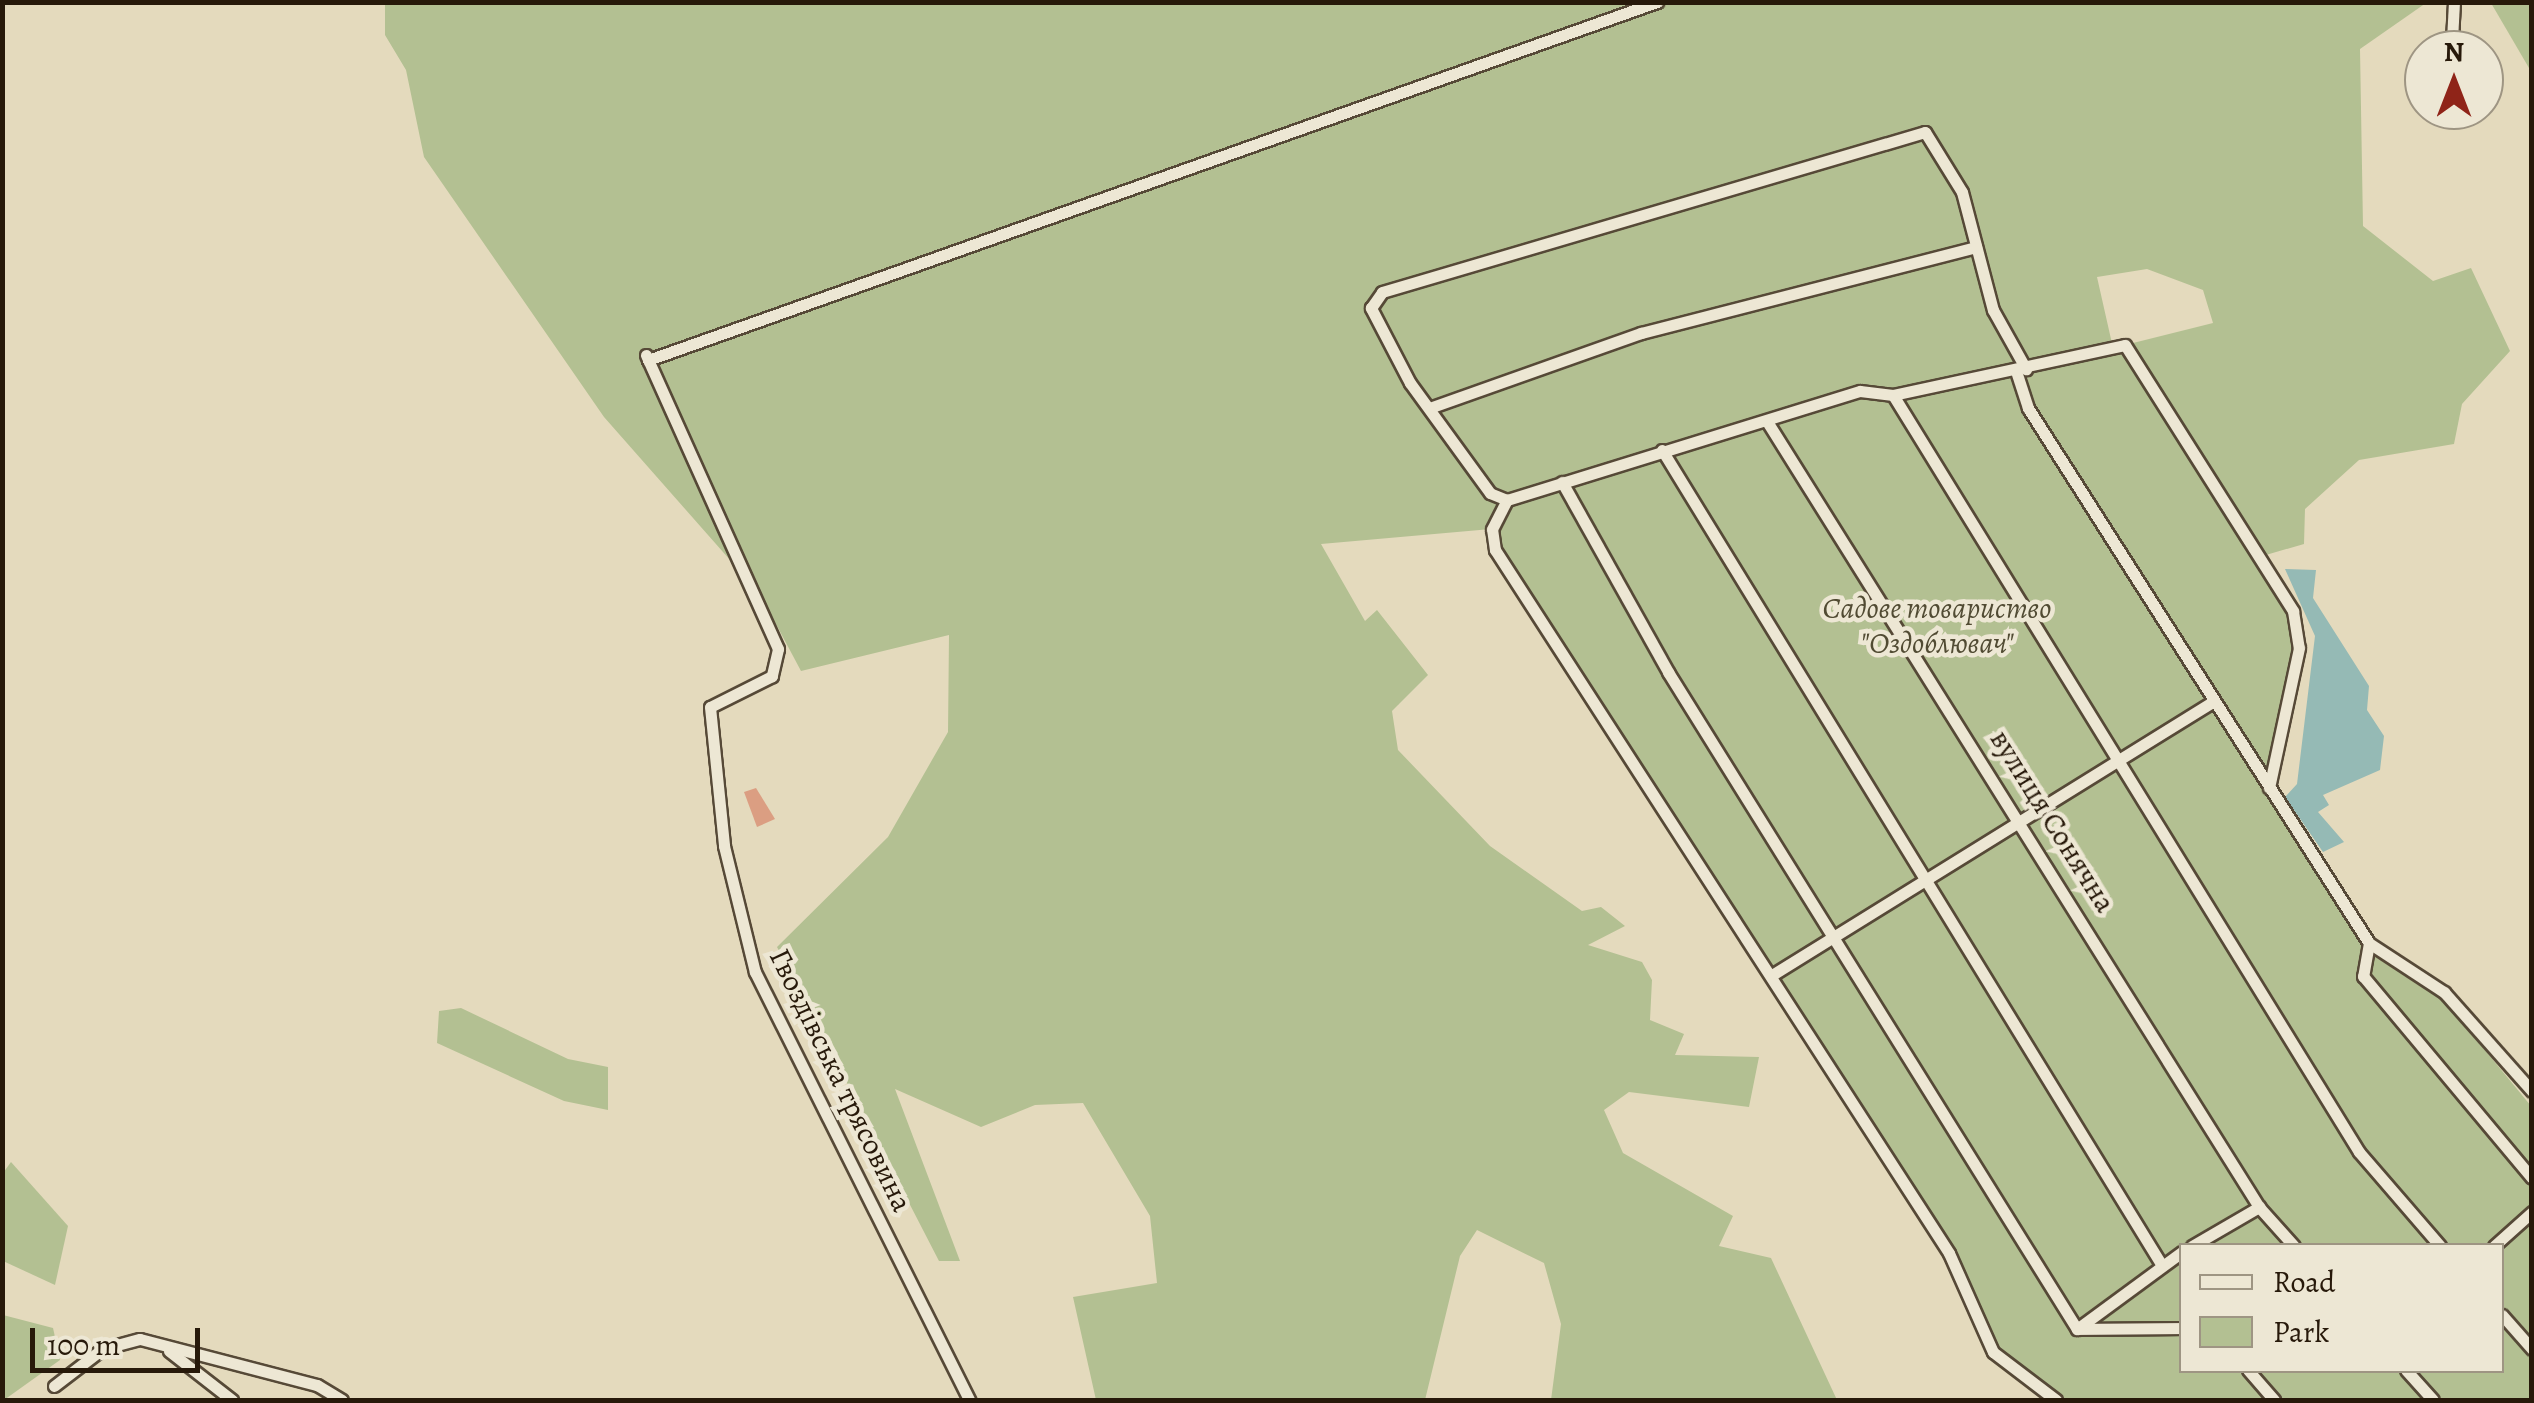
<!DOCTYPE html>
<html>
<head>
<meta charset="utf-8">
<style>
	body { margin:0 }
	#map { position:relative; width:2534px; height:1403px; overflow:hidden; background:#e4dabd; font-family:Alegreya,serif }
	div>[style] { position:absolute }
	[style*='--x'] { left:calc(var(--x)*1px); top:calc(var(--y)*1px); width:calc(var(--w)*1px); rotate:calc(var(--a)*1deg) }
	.green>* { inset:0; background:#b3c092 }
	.water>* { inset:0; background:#95bab5 }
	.building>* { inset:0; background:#db9e82 }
	.roads { filter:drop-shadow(2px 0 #564937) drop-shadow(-2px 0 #564937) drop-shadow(0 2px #564937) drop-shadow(0 -2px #564937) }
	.minor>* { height:11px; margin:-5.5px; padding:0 5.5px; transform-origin:5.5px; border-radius:5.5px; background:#ede7d4 }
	span { translate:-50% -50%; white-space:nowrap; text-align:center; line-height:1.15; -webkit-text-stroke:9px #ede7d4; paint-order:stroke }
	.park-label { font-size:30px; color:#514b33; font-style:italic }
	.street-label { font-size:30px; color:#27190a }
	.frame { position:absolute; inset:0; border:5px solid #27190a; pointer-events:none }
	.legend { position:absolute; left:2179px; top:1243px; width:325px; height:130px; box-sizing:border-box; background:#ede7d4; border:2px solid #9e9583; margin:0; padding:12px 18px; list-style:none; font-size:30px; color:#27190a }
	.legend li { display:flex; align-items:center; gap:20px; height:50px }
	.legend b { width:50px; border:2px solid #9e9583 }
	.north { position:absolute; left:2404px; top:30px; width:100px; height:100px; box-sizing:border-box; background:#ede7d4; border:2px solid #9e9583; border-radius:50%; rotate:0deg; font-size:28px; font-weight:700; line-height:40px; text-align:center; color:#27190a }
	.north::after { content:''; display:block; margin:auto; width:35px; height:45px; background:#8f2418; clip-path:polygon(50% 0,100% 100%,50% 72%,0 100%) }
	.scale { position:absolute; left:30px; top:1328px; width:170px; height:45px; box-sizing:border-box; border:5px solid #27190a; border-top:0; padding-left:12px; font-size:30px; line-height:35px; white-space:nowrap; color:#27190a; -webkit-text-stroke:8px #ede7d4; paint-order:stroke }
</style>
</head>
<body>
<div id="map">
	<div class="green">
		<div style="clip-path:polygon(evenodd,385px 3px,2426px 3px,2360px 49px,2363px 226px,2433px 281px,2471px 268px,2510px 351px,2462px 404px,2454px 444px,2359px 460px,2305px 509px,2304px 544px,2259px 557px,2293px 611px,2299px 648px,2269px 788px,2369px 942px,2442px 998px,2531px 1106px,2531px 1400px,2053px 1400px,1993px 1352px,1949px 1253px,1495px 550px,1491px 529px,1321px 544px,1365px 621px,1377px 610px,1428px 675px,1392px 711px,1398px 750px,1490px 846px,1582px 911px,1601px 907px,1625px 926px,1588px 945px,1642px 962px,1652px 980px,1650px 1020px,1684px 1034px,1675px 1055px,1759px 1057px,1749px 1107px,1629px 1092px,1604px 1110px,1623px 1153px,1733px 1216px,1719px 1246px,1771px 1258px,1837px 1400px,1551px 1400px,1561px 1324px,1544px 1263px,1477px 1230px,1460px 1256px,1425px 1400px,1096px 1400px,1073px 1297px,1157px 1283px,1150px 1216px,1083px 1103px,1035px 1105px,981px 1127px,895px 1089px,960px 1261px,939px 1261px,777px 947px,888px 837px,948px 732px,949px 635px,801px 671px,760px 594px,604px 417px,424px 157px,406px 70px,385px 35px,385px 3px,2147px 269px,2203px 290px,2213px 323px,2113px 348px,2097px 277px,2147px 269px,385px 3px,2182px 1246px,2502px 1246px,2502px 1370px,2182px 1370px,2182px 1246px)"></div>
		<div style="clip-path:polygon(2491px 3px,2531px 3px,2531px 69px,2529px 68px)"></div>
		<div style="clip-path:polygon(461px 1008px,568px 1059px,608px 1067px,608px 1110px,564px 1101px,437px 1043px,439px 1011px)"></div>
		<div style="clip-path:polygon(11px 1162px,68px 1226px,55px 1285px,3px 1261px,3px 1173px)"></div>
		<div style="clip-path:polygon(3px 1315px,53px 1328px,60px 1360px,4px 1400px)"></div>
	</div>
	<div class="water">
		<div style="clip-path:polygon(2285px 569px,2316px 570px,2313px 598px,2369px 686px,2367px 710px,2384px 736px,2380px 770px,2323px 795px,2329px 805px,2318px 812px,2344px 842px,2323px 852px,2285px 797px,2297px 784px,2315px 636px)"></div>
	</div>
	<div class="building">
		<div style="clip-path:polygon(756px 788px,775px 819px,757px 827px,744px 792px)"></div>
	</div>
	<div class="roads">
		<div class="minor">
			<div style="--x:2452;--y:40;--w:38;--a:-87"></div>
			<div style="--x:646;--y:355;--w:322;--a:65.8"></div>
			<div style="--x:778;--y:649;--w:28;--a:103"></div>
			<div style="--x:772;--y:676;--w:69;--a:153.4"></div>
			<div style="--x:710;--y:707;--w:140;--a:84.2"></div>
			<div style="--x:724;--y:846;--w:130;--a:76.2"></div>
			<div style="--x:755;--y:972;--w:479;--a:63.4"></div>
			<div style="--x:648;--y:360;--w:1071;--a:-19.54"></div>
			<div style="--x:2016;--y:371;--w:39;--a:72"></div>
			<div style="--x:2028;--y:408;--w:634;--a:57.49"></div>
			<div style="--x:2369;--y:943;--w:34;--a:100"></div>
			<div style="--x:2363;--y:976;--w:263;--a:50.1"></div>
			<div style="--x:1893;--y:395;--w:889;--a:58.38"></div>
			<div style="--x:2359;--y:1152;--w:124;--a:49.2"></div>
			<div style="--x:1432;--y:407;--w:222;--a:-19.5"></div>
			<div style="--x:1641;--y:333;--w:346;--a:-14.4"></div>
			<div style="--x:1768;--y:423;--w:925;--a:57.94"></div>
			<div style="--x:2259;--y:1207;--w:52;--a:48.1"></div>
			<div style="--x:1662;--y:450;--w:955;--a:58.49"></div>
			<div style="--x:1562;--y:482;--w:218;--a:60.8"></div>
			<div style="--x:1668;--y:672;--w:774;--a:58.1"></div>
			<div style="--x:2077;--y:1329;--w:105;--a:-0.5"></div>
			<div style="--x:1507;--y:500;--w:18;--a:-158"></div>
			<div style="--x:1490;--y:493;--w:136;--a:-126"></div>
			<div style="--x:1410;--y:383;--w:85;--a:-117.5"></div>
			<div style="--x:1371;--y:308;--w:19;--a:-55"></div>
			<div style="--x:1382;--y:292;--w:566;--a:-16.42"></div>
			<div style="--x:1925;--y:132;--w:70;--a:58.3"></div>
			<div style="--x:1962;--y:192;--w:122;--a:75.3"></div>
			<div style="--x:1993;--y:310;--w:68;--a:60.8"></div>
			<div style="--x:2369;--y:943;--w:90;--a:33.2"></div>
			<div style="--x:2444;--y:992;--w:132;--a:48.4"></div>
			<div style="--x:1772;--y:975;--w:520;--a:-31.8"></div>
			<div style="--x:2192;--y:1246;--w:78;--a:-30.2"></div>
			<div style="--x:2494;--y:1246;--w:51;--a:-41.8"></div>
			<div style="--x:2502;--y:1315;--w:45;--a:48.6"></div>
			<div style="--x:2077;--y:1329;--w:130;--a:-36.3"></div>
			<div style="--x:169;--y:1351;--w:80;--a:37.9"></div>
			<div style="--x:2248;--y:1370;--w:40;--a:49"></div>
			<div style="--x:2406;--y:1370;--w:40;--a:48"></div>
			<div style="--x:54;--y:1386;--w:61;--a:-37.6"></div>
			<div style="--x:102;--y:1349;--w:39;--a:-15"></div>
			<div style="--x:140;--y:1339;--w:183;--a:14.6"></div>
			<div style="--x:317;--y:1385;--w:29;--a:31"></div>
			<div style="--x:2056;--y:1400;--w:79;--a:-142.7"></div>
			<div style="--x:1993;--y:1352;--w:108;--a:-114"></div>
			<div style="--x:1949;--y:1253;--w:837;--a:-122.85"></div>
			<div style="--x:1495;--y:550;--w:21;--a:-98"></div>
			<div style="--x:1492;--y:529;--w:33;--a:-63"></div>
			<div style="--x:1507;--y:500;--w:369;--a:-17.2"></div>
			<div style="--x:1860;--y:391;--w:33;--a:7"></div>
			<div style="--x:1893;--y:395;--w:237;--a:-12.2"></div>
			<div style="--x:2125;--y:345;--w:315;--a:57.7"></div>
			<div style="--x:2293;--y:611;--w:37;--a:81"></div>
			<div style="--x:2299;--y:648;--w:143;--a:102.1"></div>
		</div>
	</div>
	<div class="park-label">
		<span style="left:1937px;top:625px">Садове товариство<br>"Оздоблювач"</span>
	</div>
	<div class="street-label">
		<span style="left:2053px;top:821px;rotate:58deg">вулиця Сонячна</span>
		<span style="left:841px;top:1080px;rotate:64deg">Гвоздівська трясовина</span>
	</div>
	<div class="frame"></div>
	<ul class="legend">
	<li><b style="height:12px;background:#ede7d4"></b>Road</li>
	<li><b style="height:28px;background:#b3c092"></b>Park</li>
	</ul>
	<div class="north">N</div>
	<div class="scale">100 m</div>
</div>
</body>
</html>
